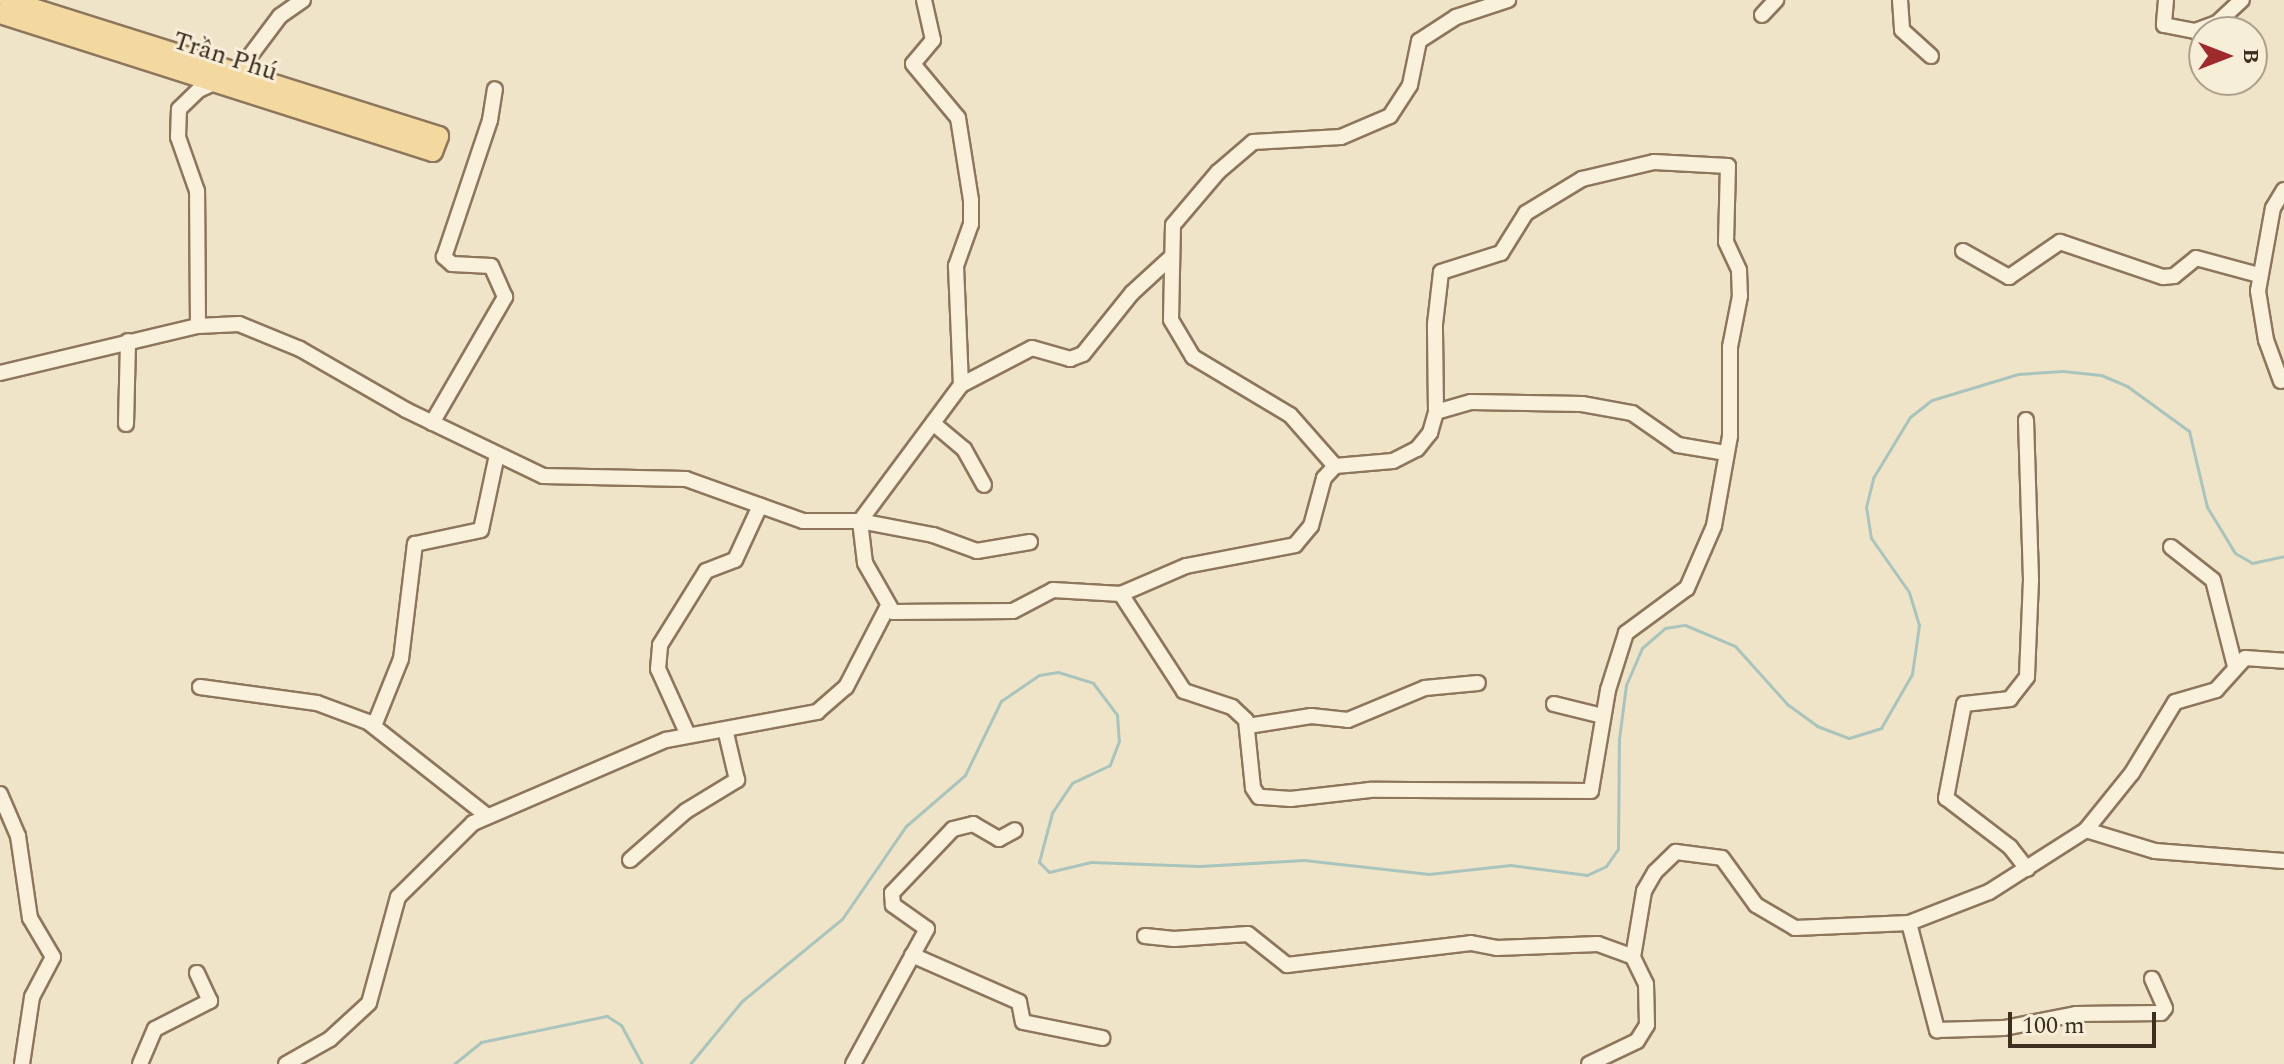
<!DOCTYPE html>
<html>
<head>
<meta charset="utf-8">
<style>
	body { margin:0 }
	#map { position:relative; width:2284px; height:1064px; overflow:hidden; background:#f0e4c8; font-family:Spectral,serif }
	div>[style] { position:absolute }
	[style*='--x'] { left:calc(var(--x)*1px); top:calc(var(--y)*1px); width:calc(var(--w)*1px); rotate:calc(var(--a)*1deg) }
	.stream>* { height:3px; margin:-1.5px; padding:0 1.5px; transform-origin:1.5px; border-radius:1.5px; background:#a9c4bc }
	.roads { filter:drop-shadow(2px 0 #8d765c) drop-shadow(-2px 0 #8d765c) drop-shadow(0 2px #8d765c) drop-shadow(0 -2px #8d765c) }
	.minor>* { height:14px; margin:-7px; padding:0 7px; transform-origin:7px; border-radius:7px; background:#faf1dc }
	.major>* { height:18px; margin:-9px; padding:0 9px; transform-origin:9px; border-radius:9px; background:#f3d9a0 }
	span { translate:-50% -50%; white-space:nowrap; text-align:center; line-height:1.15; -webkit-text-stroke:6px #f7eed8; paint-order:stroke }
	.street-label { font-size:26px; color:#3d2e20 }
	.north { position:absolute; left:2188px; top:16px; width:80px; height:80px; box-sizing:border-box; background:#f7eed8; border:2px solid #ada18e; border-radius:50%; rotate:90deg; font-size:22px; font-weight:700; line-height:32px; text-align:center; color:#3d2e20 }
	.north::after { content:''; display:block; margin:auto; width:28px; height:36px; background:#9e2a2b; clip-path:polygon(50% 0,100% 100%,50% 72%,0 100%) }
	.scale { position:absolute; left:2008px; top:1012px; width:148px; height:36px; box-sizing:border-box; border:4px solid #3d2e20; border-top:0; padding-left:10px; font-size:24px; line-height:28px; white-space:nowrap; color:#3d2e20; -webkit-text-stroke:6px #f7eed8; paint-order:stroke }
</style>
</head>
<body>
<div id="map">
	<div class="stream">
		<div style="--x:454;--y:1064;--w:35;--a:-39"></div>
		<div style="--x:481;--y:1042;--w:129;--a:-11.7"></div>
		<div style="--x:607;--y:1016;--w:17;--a:33"></div>
		<div style="--x:621;--y:1025;--w:44;--a:61.7"></div>
		<div style="--x:690;--y:1064;--w:82;--a:-50.5"></div>
		<div style="--x:742;--y:1001;--w:129;--a:-39.4"></div>
		<div style="--x:842;--y:919;--w:113;--a:-55.5"></div>
		<div style="--x:906;--y:826;--w:78;--a:-40.8"></div>
		<div style="--x:965;--y:775;--w:82;--a:-64.1"></div>
		<div style="--x:1001;--y:701;--w:46;--a:-34.4"></div>
		<div style="--x:1039;--y:675;--w:19;--a:-9"></div>
		<div style="--x:1058;--y:672;--w:37;--a:17"></div>
		<div style="--x:1093;--y:683;--w:40;--a:53"></div>
		<div style="--x:1117;--y:715;--w:26;--a:86"></div>
		<div style="--x:1119;--y:741;--w:26;--a:111"></div>
		<div style="--x:1110;--y:765;--w:42;--a:154.7"></div>
		<div style="--x:1072;--y:783;--w:36;--a:124"></div>
		<div style="--x:1052;--y:813;--w:51;--a:104.9"></div>
		<div style="--x:1039;--y:862;--w:14;--a:45"></div>
		<div style="--x:1049;--y:872;--w:43;--a:-13.4"></div>
		<div style="--x:1091;--y:862;--w:109;--a:2.1"></div>
		<div style="--x:1200;--y:866;--w:104;--a:-3.3"></div>
		<div style="--x:1304;--y:860;--w:126;--a:6.4"></div>
		<div style="--x:1429;--y:874;--w:82;--a:-6.3"></div>
		<div style="--x:1511;--y:865;--w:77;--a:7.5"></div>
		<div style="--x:1587;--y:875;--w:21;--a:-25"></div>
		<div style="--x:1606;--y:866;--w:21;--a:-55"></div>
		<div style="--x:1618;--y:849;--w:110;--a:-89.5"></div>
		<div style="--x:1619;--y:739;--w:54;--a:-82.6"></div>
		<div style="--x:1626;--y:685;--w:40;--a:-66.6"></div>
		<div style="--x:1642;--y:648;--w:30;--a:-41"></div>
		<div style="--x:1665;--y:628;--w:20;--a:-9"></div>
		<div style="--x:1685;--y:625;--w:54;--a:22.8"></div>
		<div style="--x:1735;--y:646;--w:78;--a:48.1"></div>
		<div style="--x:1787;--y:704;--w:37;--a:36"></div>
		<div style="--x:1817;--y:726;--w:34;--a:21"></div>
		<div style="--x:1849;--y:738;--w:34;--a:-17"></div>
		<div style="--x:1881;--y:728;--w:62;--a:-60.1"></div>
		<div style="--x:1912;--y:674;--w:49;--a:-81.9"></div>
		<div style="--x:1919;--y:625;--w:34;--a:-107"></div>
		<div style="--x:1909;--y:592;--w:66;--a:-125.1"></div>
		<div style="--x:1871;--y:538;--w:31;--a:-99"></div>
		<div style="--x:1866;--y:507;--w:30;--a:-76"></div>
		<div style="--x:1873;--y:478;--w:71;--a:-58.8"></div>
		<div style="--x:1910;--y:417;--w:28;--a:-38"></div>
		<div style="--x:1932;--y:400;--w:90;--a:-16.8"></div>
		<div style="--x:2018;--y:374;--w:45;--a:-3.8"></div>
		<div style="--x:2063;--y:371;--w:38;--a:6"></div>
		<div style="--x:2101;--y:375;--w:28;--a:23"></div>
		<div style="--x:2127;--y:386;--w:77;--a:36"></div>
		<div style="--x:2189;--y:431;--w:78;--a:76.7"></div>
		<div style="--x:2207;--y:507;--w:54;--a:58.7"></div>
		<div style="--x:2235;--y:553;--w:20;--a:30"></div>
		<div style="--x:2252;--y:563;--w:33;--a:-12"></div>
	</div>
	<div class="roads">
		<div class="minor">
			<div style="--x:924;--y:0;--w:41;--a:77.3"></div>
			<div style="--x:933;--y:40;--w:31;--a:130"></div>
			<div style="--x:913;--y:64;--w:70;--a:50.2"></div>
			<div style="--x:958;--y:118;--w:83;--a:81"></div>
			<div style="--x:971;--y:200;--w:24;--a:90"></div>
			<div style="--x:971;--y:224;--w:45;--a:109.7"></div>
			<div style="--x:956;--y:266;--w:119;--a:87.6"></div>
			<div style="--x:1900;--y:0;--w:30;--a:86"></div>
			<div style="--x:1902;--y:30;--w:39;--a:42"></div>
			<div style="--x:2166;--y:0;--w:25;--a:95"></div>
			<div style="--x:2164;--y:25;--w:32;--a:11"></div>
			<div style="--x:2195;--y:31;--w:23;--a:-20"></div>
			<div style="--x:2217;--y:23;--w:34;--a:-43"></div>
			<div style="--x:1762;--y:15;--w:21;--a:-47"></div>
			<div style="--x:1963;--y:251;--w:53;--a:29.5"></div>
			<div style="--x:2009;--y:277;--w:62;--a:-34.5"></div>
			<div style="--x:2060;--y:242;--w:109;--a:18.8"></div>
			<div style="--x:2163;--y:277;--w:11;--a:-5"></div>
			<div style="--x:2174;--y:276;--w:28;--a:-39"></div>
			<div style="--x:2196;--y:258;--w:65;--a:15.1"></div>
			<div style="--x:198;--y:326;--w:135;--a:-90.4"></div>
			<div style="--x:197;--y:191;--w:57;--a:-109.4"></div>
			<div style="--x:178;--y:137;--w:28;--a:-88"></div>
			<div style="--x:179;--y:109;--w:28;--a:-44"></div>
			<div style="--x:199;--y:90;--w:43;--a:-24.8"></div>
			<div style="--x:238;--y:72;--w:70;--a:-53.1"></div>
			<div style="--x:280;--y:16;--w:28;--a:-35"></div>
			<div style="--x:0;--y:373;--w:204;--a:-13.4"></div>
			<div style="--x:198;--y:326;--w:41;--a:-2.8"></div>
			<div style="--x:239;--y:324;--w:66;--a:22.3"></div>
			<div style="--x:300;--y:349;--w:122;--a:29.9"></div>
			<div style="--x:406;--y:410;--w:152;--a:25.7"></div>
			<div style="--x:543;--y:476;--w:143;--a:1.2"></div>
			<div style="--x:686;--y:479;--w:124;--a:19.7"></div>
			<div style="--x:803;--y:521;--w:57;--a:0"></div>
			<div style="--x:860;--y:521;--w:42;--a:83.2"></div>
			<div style="--x:865;--y:563;--w:56;--a:60.3"></div>
			<div style="--x:893;--y:612;--w:120;--a:-0.5"></div>
			<div style="--x:1013;--y:611;--w:45;--a:-27.7"></div>
			<div style="--x:1053;--y:590;--w:68;--a:3.4"></div>
			<div style="--x:1121;--y:594;--w:71;--a:-23.3"></div>
			<div style="--x:1186;--y:566;--w:111;--a:-10.9"></div>
			<div style="--x:1295;--y:545;--w:25;--a:-50"></div>
			<div style="--x:1311;--y:526;--w:50;--a:-74.8"></div>
			<div style="--x:1324;--y:478;--w:16;--a:-47"></div>
			<div style="--x:1335;--y:466;--w:58;--a:-4.9"></div>
			<div style="--x:1393;--y:461;--w:27;--a:-27"></div>
			<div style="--x:1417;--y:449;--w:21;--a:-51"></div>
			<div style="--x:1430;--y:433;--w:22;--a:-74"></div>
			<div style="--x:1436;--y:412;--w:88;--a:-90.7"></div>
			<div style="--x:1435;--y:324;--w:52;--a:-83.4"></div>
			<div style="--x:1441;--y:272;--w:63;--a:-17.6"></div>
			<div style="--x:1501;--y:253;--w:47;--a:-58"></div>
			<div style="--x:1526;--y:213;--w:66;--a:-31.3"></div>
			<div style="--x:1582;--y:179;--w:74;--a:-13.3"></div>
			<div style="--x:1654;--y:162;--w:74;--a:3.1"></div>
			<div style="--x:1728;--y:166;--w:76;--a:91.5"></div>
			<div style="--x:1726;--y:242;--w:31;--a:65"></div>
			<div style="--x:1739;--y:270;--w:26;--a:88"></div>
			<div style="--x:1740;--y:296;--w:52;--a:101.1"></div>
			<div style="--x:1730;--y:347;--w:89;--a:90"></div>
			<div style="--x:1730;--y:436;--w:91;--a:100.1"></div>
			<div style="--x:1714;--y:526;--w:68;--a:113.5"></div>
			<div style="--x:1687;--y:588;--w:76;--a:143.6"></div>
			<div style="--x:1626;--y:633;--w:60;--a:107.5"></div>
			<div style="--x:1608;--y:690;--w:102;--a:99.6"></div>
			<div style="--x:1591;--y:791;--w:221;--a:-179.7"></div>
			<div style="--x:1370;--y:790;--w:80;--a:173.5"></div>
			<div style="--x:1291;--y:799;--w:32;--a:-176"></div>
			<div style="--x:1259;--y:797;--w:11;--a:-124"></div>
			<div style="--x:1253;--y:788;--w:68;--a:-95.9"></div>
			<div style="--x:1246;--y:720;--w:19;--a:-137"></div>
			<div style="--x:1232;--y:707;--w:51;--a:-161.6"></div>
			<div style="--x:1184;--y:691;--w:116;--a:-123"></div>
			<div style="--x:2281;--y:381;--w:44;--a:-110.1"></div>
			<div style="--x:2266;--y:340;--w:50;--a:-99.3"></div>
			<div style="--x:2258;--y:291;--w:84;--a:-79.8"></div>
			<div style="--x:2273;--y:208;--w:21;--a:-59"></div>
			<div style="--x:1436;--y:412;--w:36;--a:-16"></div>
			<div style="--x:1471;--y:402;--w:111;--a:1"></div>
			<div style="--x:1582;--y:404;--w:51;--a:10.2"></div>
			<div style="--x:1632;--y:413;--w:56;--a:34.8"></div>
			<div style="--x:1678;--y:445;--w:49;--a:9.5"></div>
			<div style="--x:2026;--y:420;--w:160;--a:88.2"></div>
			<div style="--x:2031;--y:580;--w:97;--a:92.4"></div>
			<div style="--x:2027;--y:677;--w:28;--a:128"></div>
			<div style="--x:2010;--y:699;--w:46;--a:173.8"></div>
			<div style="--x:1964;--y:704;--w:96;--a:100.8"></div>
			<div style="--x:1946;--y:798;--w:81;--a:37.4"></div>
			<div style="--x:2010;--y:847;--w:28;--a:52"></div>
			<div style="--x:432;--y:423;--w:146;--a:-59.9"></div>
			<div style="--x:505;--y:297;--w:34;--a:-114"></div>
			<div style="--x:491;--y:266;--w:39;--a:-177"></div>
			<div style="--x:452;--y:264;--w:11;--a:-139"></div>
			<div style="--x:444;--y:257;--w:145;--a:-71.4"></div>
			<div style="--x:490;--y:120;--w:31;--a:-81"></div>
			<div style="--x:126;--y:424;--w:83;--a:-88.6"></div>
			<div style="--x:934;--y:424;--w:39;--a:40"></div>
			<div style="--x:964;--y:449;--w:41;--a:60.9"></div>
			<div style="--x:1335;--y:466;--w:68;--a:-131.4"></div>
			<div style="--x:1290;--y:415;--w:113;--a:-149.1"></div>
			<div style="--x:1193;--y:357;--w:43;--a:-120.7"></div>
			<div style="--x:1171;--y:320;--w:95;--a:-88.8"></div>
			<div style="--x:1173;--y:225;--w:70;--a:-49.7"></div>
			<div style="--x:1218;--y:172;--w:46;--a:-40.6"></div>
			<div style="--x:1253;--y:142;--w:88;--a:-3.3"></div>
			<div style="--x:1341;--y:137;--w:53;--a:-23.2"></div>
			<div style="--x:1390;--y:116;--w:37;--a:-57"></div>
			<div style="--x:1410;--y:85;--w:45;--a:-78.4"></div>
			<div style="--x:1419;--y:41;--w:44;--a:-33"></div>
			<div style="--x:1456;--y:17;--w:55;--a:-18.1"></div>
			<div style="--x:1030;--y:542;--w:54;--a:170.4"></div>
			<div style="--x:977;--y:551;--w:47;--a:-160"></div>
			<div style="--x:933;--y:535;--w:74;--a:-169.1"></div>
			<div style="--x:860;--y:521;--w:169;--a:-53.4"></div>
			<div style="--x:961;--y:385;--w:80;--a:-27.5"></div>
			<div style="--x:1032;--y:348;--w:40;--a:16"></div>
			<div style="--x:1070;--y:359;--w:14;--a:-21"></div>
			<div style="--x:1083;--y:354;--w:78;--a:-51.2"></div>
			<div style="--x:1132;--y:293;--w:52;--a:-42.6"></div>
			<div style="--x:2171;--y:547;--w:53;--a:38.2"></div>
			<div style="--x:2213;--y:580;--w:89;--a:75.7"></div>
			<div style="--x:200;--y:687;--w:118;--a:7.8"></div>
			<div style="--x:317;--y:703;--w:54;--a:20.4"></div>
			<div style="--x:368;--y:722;--w:149;--a:38.2"></div>
			<div style="--x:1554;--y:704;--w:50;--a:13.8"></div>
			<div style="--x:374;--y:726;--w:72;--a:-68.1"></div>
			<div style="--x:401;--y:659;--w:116;--a:-83.1"></div>
			<div style="--x:415;--y:544;--w:67;--a:-12"></div>
			<div style="--x:481;--y:530;--w:77;--a:-78"></div>
			<div style="--x:1248;--y:726;--w:64;--a:-9"></div>
			<div style="--x:1311;--y:716;--w:37;--a:6"></div>
			<div style="--x:1348;--y:720;--w:83;--a:-22.6"></div>
			<div style="--x:1425;--y:688;--w:53;--a:-5.4"></div>
			<div style="--x:688;--y:735;--w:72;--a:-114.4"></div>
			<div style="--x:658;--y:669;--w:24;--a:-85"></div>
			<div style="--x:660;--y:645;--w:87;--a:-58.1"></div>
			<div style="--x:706;--y:571;--w:31;--a:-21"></div>
			<div style="--x:735;--y:560;--w:60;--a:-65.2"></div>
			<div style="--x:0;--y:794;--w:46;--a:66.8"></div>
			<div style="--x:18;--y:836;--w:83;--a:81.7"></div>
			<div style="--x:30;--y:918;--w:45;--a:59.5"></div>
			<div style="--x:53;--y:957;--w:45;--a:117.7"></div>
			<div style="--x:32;--y:997;--w:68;--a:98.5"></div>
			<div style="--x:2086;--y:830;--w:72;--a:16.9"></div>
			<div style="--x:2155;--y:851;--w:129;--a:4.4"></div>
			<div style="--x:630;--y:860;--w:74;--a:-41.2"></div>
			<div style="--x:686;--y:811;--w:60;--a:-31.3"></div>
			<div style="--x:737;--y:780;--w:52;--a:-103.2"></div>
			<div style="--x:1909;--y:923;--w:111;--a:75.3"></div>
			<div style="--x:1937;--y:1030;--w:67;--a:-1.7"></div>
			<div style="--x:2004;--y:1028;--w:73;--a:-11"></div>
			<div style="--x:2076;--y:1014;--w:85;--a:-0.7"></div>
			<div style="--x:2161;--y:1013;--w:6;--a:-51"></div>
			<div style="--x:2165;--y:1008;--w:32;--a:-114"></div>
			<div style="--x:1145;--y:936;--w:29;--a:6"></div>
			<div style="--x:1174;--y:939;--w:74;--a:-3.9"></div>
			<div style="--x:1248;--y:934;--w:50;--a:38.5"></div>
			<div style="--x:1287;--y:965;--w:185;--a:-6.8"></div>
			<div style="--x:1471;--y:943;--w:26;--a:11"></div>
			<div style="--x:1497;--y:948;--w:101;--a:-2.3"></div>
			<div style="--x:1598;--y:944;--w:37;--a:20"></div>
			<div style="--x:912;--y:955;--w:117;--a:23.7"></div>
			<div style="--x:1019;--y:1002;--w:20;--a:79"></div>
			<div style="--x:1023;--y:1022;--w:81;--a:11.4"></div>
			<div style="--x:140;--y:1064;--w:38;--a:-67"></div>
			<div style="--x:155;--y:1029;--w:62;--a:-27"></div>
			<div style="--x:210;--y:1001;--w:31;--a:-115"></div>
			<div style="--x:286;--y:1064;--w:51;--a:-29.6"></div>
			<div style="--x:330;--y:1039;--w:53;--a:-42.7"></div>
			<div style="--x:369;--y:1003;--w:110;--a:-74.7"></div>
			<div style="--x:398;--y:897;--w:105;--a:-44.6"></div>
			<div style="--x:473;--y:823;--w:210;--a:-23.3"></div>
			<div style="--x:666;--y:740;--w:154;--a:-10.5"></div>
			<div style="--x:817;--y:712;--w:38;--a:-41"></div>
			<div style="--x:846;--y:687;--w:89;--a:-62.6"></div>
			<div style="--x:853;--y:1064;--w:154;--a:-61.3"></div>
			<div style="--x:927;--y:929;--w:42;--a:-144.8"></div>
			<div style="--x:893;--y:905;--w:12;--a:-95"></div>
			<div style="--x:892;--y:893;--w:88;--a:-46.4"></div>
			<div style="--x:953;--y:829;--w:21;--a:-14"></div>
			<div style="--x:973;--y:824;--w:30;--a:30"></div>
			<div style="--x:999;--y:839;--w:18;--a:-29"></div>
			<div style="--x:1589;--y:1064;--w:53;--a:-25.6"></div>
			<div style="--x:1637;--y:1041;--w:19;--a:-58"></div>
			<div style="--x:1647;--y:1025;--w:41;--a:-91.4"></div>
			<div style="--x:1646;--y:984;--w:30;--a:-116"></div>
			<div style="--x:1633;--y:957;--w:67;--a:-80.5"></div>
			<div style="--x:1644;--y:891;--w:22;--a:-60"></div>
			<div style="--x:1655;--y:872;--w:29;--a:-44"></div>
			<div style="--x:1676;--y:852;--w:46;--a:7.4"></div>
			<div style="--x:1722;--y:858;--w:58;--a:54.1"></div>
			<div style="--x:1756;--y:905;--w:45;--a:30.5"></div>
			<div style="--x:1795;--y:928;--w:114;--a:-2.5"></div>
			<div style="--x:1909;--y:923;--w:86;--a:-21.2"></div>
			<div style="--x:1989;--y:892;--w:115;--a:-32.6"></div>
			<div style="--x:2086;--y:830;--w:73;--a:-51.1"></div>
			<div style="--x:2132;--y:773;--w:83;--a:-58.8"></div>
			<div style="--x:2175;--y:702;--w:43;--a:-16.3"></div>
			<div style="--x:2216;--y:690;--w:43;--a:-47.8"></div>
			<div style="--x:2245;--y:658;--w:39;--a:4"></div>
		</div>
		<div class="major">
			<div style="--x:0;--y:14;--w:454;--a:17.7"></div>
			<div style="--x:433;--y:152;--w:17;--a:-69"></div>
			<div style="--x:439;--y:136;--w:452;--a:-162.5"></div>
		</div>
	</div>
	<div class="street-label">
		<span style="left:225px;top:57px;rotate:18deg">Trần Phú</span>
	</div>
	<div class="north">B</div>
	<div class="scale">100 m</div>
</div>
</body>
</html>
